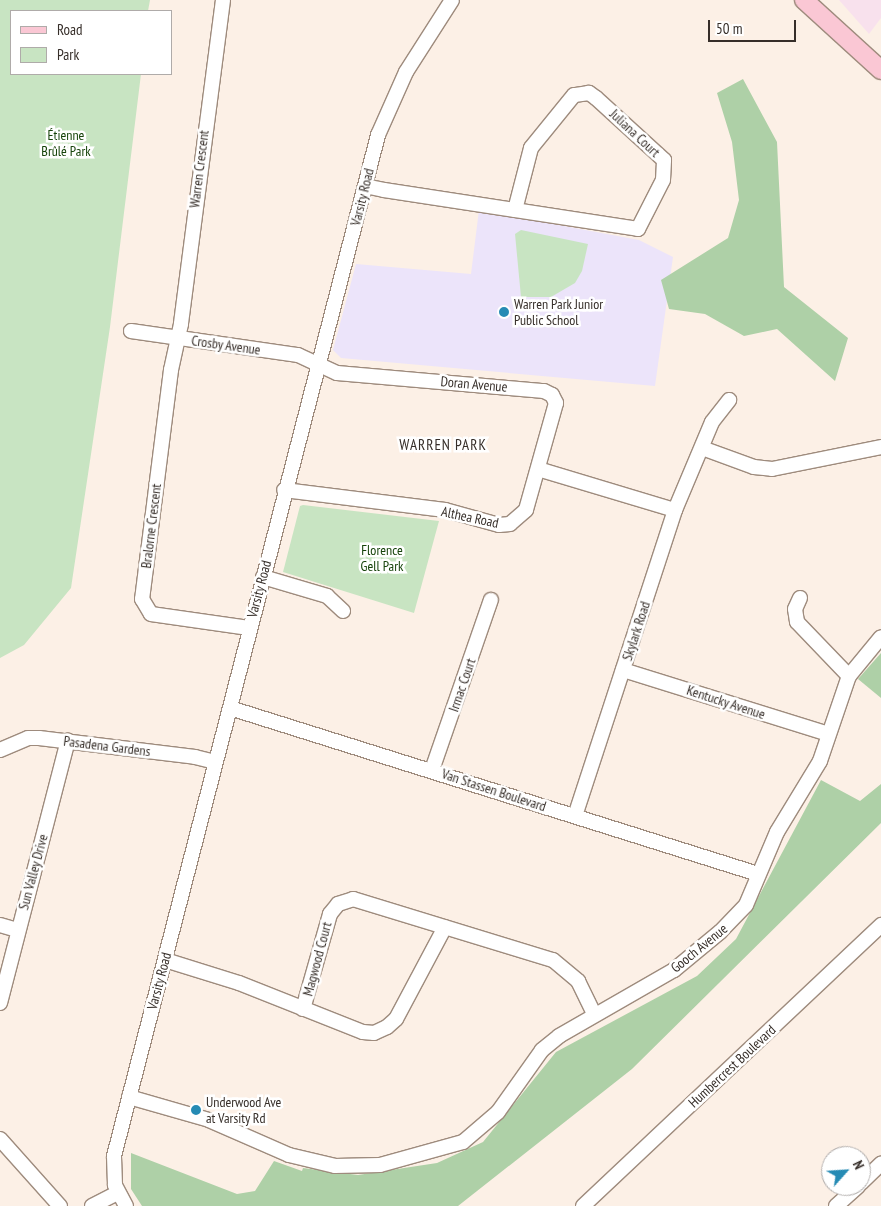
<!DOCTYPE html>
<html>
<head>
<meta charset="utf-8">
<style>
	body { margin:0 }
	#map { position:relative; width:881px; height:1206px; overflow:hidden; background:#fcf0e6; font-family:"PT Sans Narrow",sans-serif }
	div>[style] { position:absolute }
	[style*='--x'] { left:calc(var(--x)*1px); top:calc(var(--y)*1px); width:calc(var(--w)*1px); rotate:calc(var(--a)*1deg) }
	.commercial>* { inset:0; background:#f8e1ed }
	.education>* { inset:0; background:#ece4fa }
	.green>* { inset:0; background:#c8e4c2 }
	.forest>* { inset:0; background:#aed0a7 }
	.roads { filter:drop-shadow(1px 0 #9e8b7d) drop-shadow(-1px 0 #9e8b7d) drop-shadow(0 1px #9e8b7d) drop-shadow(0 -1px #9e8b7d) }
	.minor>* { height:14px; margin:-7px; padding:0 7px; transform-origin:7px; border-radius:7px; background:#fff }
	.major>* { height:18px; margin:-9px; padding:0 9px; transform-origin:9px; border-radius:9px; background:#fac7d4 }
	.dots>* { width:14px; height:14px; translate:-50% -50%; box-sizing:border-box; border:2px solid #fff; border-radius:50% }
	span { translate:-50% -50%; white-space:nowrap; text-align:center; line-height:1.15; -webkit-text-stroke:5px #fff; paint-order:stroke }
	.street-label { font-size:14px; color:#362e29 }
	.park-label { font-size:14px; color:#16430a }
	.poi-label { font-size:14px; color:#362e29 }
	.left { translate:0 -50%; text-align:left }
	.neighbourhood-label { font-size:15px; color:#362e29; letter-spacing:1px }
	.legend { position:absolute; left:10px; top:10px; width:162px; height:65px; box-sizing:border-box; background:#fff; border:1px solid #afaba9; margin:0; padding:6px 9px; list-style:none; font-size:15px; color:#362e29 }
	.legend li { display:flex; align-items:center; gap:10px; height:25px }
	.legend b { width:25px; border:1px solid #afaba9 }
	.north { position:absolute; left:821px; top:1146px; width:50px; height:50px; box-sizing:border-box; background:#fff; border:1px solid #afaba9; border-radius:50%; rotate:64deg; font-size:14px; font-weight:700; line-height:20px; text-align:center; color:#362e29 }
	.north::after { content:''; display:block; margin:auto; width:18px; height:22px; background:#268bb4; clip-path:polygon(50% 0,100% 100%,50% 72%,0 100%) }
	.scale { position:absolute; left:708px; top:20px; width:88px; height:22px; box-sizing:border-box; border:2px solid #362e29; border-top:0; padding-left:6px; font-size:15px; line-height:18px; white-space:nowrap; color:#362e29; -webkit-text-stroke:4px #fff; paint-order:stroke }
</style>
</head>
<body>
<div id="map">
	<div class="commercial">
		<div style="clip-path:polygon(839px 0,881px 0,881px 18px,869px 34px)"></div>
	</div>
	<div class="education">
		<div style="clip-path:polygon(479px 210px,639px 240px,673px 257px,655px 386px,341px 358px,333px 350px,356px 264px,471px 274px)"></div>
	</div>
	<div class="green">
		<div style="clip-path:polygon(0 0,150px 0,148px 11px,11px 11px,11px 74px,141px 74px,110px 327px,71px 588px,24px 645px,0 658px)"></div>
		<div style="clip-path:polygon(521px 230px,588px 244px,582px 271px,575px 283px,551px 297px,521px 297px,515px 234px)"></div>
		<div style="clip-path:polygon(303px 505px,439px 521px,414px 613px,283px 572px,300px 506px)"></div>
	</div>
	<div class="forest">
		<div style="clip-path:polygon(743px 79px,777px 142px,784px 287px,848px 338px,835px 381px,777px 329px,744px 336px,705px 314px,669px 309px,661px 280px,728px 238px,739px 200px,732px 142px,717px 93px)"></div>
		<div style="clip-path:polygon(881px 653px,881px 698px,858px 679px)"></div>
		<div style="clip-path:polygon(821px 780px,860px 801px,881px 784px,881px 823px,632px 1069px,458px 1206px,142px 1206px,131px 1189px,131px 1153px,237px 1194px,255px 1191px,274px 1161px,302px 1171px,303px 1168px,358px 1175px,437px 1163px,483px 1142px,556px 1052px,697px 976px,736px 939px)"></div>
	</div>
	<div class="roads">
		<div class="minor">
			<div style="--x:223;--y:0;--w:327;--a:97.4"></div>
			<div style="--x:181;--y:324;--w:47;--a:102.3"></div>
			<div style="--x:171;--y:370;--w:231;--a:97.2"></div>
			<div style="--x:142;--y:599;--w:17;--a:59"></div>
			<div style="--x:151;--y:614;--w:99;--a:8.1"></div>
			<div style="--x:365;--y:186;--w:19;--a:12"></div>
			<div style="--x:384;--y:190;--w:257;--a:8.7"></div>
			<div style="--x:638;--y:229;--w:55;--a:-63"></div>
			<div style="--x:663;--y:180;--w:20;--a:-87"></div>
			<div style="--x:664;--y:160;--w:92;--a:-137.6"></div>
			<div style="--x:596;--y:98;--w:9;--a:-144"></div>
			<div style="--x:589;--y:93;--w:15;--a:172"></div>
			<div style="--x:574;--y:95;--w:68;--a:129.1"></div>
			<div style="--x:531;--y:148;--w:64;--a:104.5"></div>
			<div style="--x:131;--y:331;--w:169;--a:8.2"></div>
			<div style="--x:298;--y:355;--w:43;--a:24.8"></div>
			<div style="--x:337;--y:373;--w:208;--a:5"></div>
			<div style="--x:544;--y:391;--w:9;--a:27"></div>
			<div style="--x:552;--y:395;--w:9;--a:63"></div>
			<div style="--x:556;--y:403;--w:111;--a:105.7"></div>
			<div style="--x:526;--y:510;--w:21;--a:139"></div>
			<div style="--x:510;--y:524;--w:11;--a:175"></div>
			<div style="--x:499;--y:525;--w:56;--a:-164.5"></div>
			<div style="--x:445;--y:510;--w:162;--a:-172.9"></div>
			<div style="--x:702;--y:448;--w:55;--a:20.1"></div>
			<div style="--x:754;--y:467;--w:18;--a:6"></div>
			<div style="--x:772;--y:469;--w:111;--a:-11.4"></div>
			<div style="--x:538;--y:469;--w:143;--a:16.7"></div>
			<div style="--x:263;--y:577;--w:67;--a:16.5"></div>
			<div style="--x:327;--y:596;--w:22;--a:43"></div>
			<div style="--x:800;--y:598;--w:12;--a:114"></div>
			<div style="--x:795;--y:609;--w:13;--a:81"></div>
			<div style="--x:797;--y:622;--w:75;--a:46.1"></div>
			<div style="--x:623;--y:670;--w:215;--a:17.3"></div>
			<div style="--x:230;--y:708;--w:553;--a:17.45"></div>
			<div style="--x:0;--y:750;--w:30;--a:-23"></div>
			<div style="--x:28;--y:738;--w:11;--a:0"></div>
			<div style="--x:39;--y:738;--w:157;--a:6.9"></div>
			<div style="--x:195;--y:757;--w:21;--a:14"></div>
			<div style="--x:432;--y:770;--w:180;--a:-70.9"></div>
			<div style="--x:575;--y:816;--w:322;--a:-71.9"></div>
			<div style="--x:675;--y:510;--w:95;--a:-67.2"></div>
			<div style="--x:712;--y:422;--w:28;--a:-52"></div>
			<div style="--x:0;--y:925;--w:18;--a:16"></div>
			<div style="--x:165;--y:960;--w:77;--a:17.3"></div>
			<div style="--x:239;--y:983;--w:133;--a:21.6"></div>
			<div style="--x:363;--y:1032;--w:11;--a:5"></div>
			<div style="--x:374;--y:1033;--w:14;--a:-25"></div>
			<div style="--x:387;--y:1027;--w:12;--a:-42"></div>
			<div style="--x:396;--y:1019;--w:104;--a:-62"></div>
			<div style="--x:0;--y:1003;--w:271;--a:-75.5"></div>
			<div style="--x:303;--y:1009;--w:99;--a:-74.1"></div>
			<div style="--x:330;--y:914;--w:13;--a:-51"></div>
			<div style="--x:338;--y:904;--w:16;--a:-18"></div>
			<div style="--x:353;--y:899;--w:209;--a:17"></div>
			<div style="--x:553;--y:960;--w:33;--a:40"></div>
			<div style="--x:578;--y:981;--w:37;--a:64"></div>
			<div style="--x:129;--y:1097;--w:83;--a:16"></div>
			<div style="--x:209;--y:1120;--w:87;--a:23.6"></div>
			<div style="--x:289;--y:1155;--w:47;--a:13.4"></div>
			<div style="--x:335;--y:1166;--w:45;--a:-1.3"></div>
			<div style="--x:380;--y:1165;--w:86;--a:-15.5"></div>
			<div style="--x:463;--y:1142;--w:46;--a:-40.6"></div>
			<div style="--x:498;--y:1112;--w:76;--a:-54.6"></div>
			<div style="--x:542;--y:1050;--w:22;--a:-39"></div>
			<div style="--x:559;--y:1036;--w:133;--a:-29.9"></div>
			<div style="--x:674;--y:970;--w:60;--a:-39.6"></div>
			<div style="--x:720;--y:932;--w:37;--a:-46"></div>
			<div style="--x:746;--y:905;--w:79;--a:-67"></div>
			<div style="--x:777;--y:832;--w:83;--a:-58.8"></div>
			<div style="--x:820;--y:761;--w:90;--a:-71.2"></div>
			<div style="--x:849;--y:676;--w:50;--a:-50.6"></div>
			<div style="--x:0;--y:1139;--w:90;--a:48.2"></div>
			<div style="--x:861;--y:1183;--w:28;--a:-44"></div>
			<div style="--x:92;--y:1206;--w:29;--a:-27"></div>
			<div style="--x:126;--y:1206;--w:24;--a:-118"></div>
			<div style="--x:115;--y:1185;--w:29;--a:-92"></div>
			<div style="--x:114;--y:1156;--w:1055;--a:-75.5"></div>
			<div style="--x:378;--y:135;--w:69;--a:-66"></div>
			<div style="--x:406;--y:72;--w:85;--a:-57.4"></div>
			<div style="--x:583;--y:1206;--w:410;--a:-43.3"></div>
			<div style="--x:836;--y:1206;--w:30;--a:-42"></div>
		</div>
		<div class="major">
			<div style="--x:804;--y:0;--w:104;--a:42.3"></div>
		</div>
	</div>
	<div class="dots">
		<div style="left:504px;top:312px;background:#268bb4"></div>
		<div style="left:196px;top:1110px;background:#268bb4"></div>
	</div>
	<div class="street-label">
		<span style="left:635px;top:133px;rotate:43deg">Juliana Court</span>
		<span style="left:199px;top:169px;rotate:-83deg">Warren Crescent</span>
		<span style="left:362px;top:197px;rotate:-76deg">Varsity Road</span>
		<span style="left:226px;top:345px;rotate:8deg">Crosby Avenue</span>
		<span style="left:474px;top:384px;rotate:5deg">Doran Avenue</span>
		<span style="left:470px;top:517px;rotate:12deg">Althea Road</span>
		<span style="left:151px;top:526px;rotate:-83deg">Bralorne Crescent</span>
		<span style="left:259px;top:589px;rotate:-75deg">Varsity Road</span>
		<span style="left:636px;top:631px;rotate:-72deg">Skylark Road</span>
		<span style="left:462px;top:685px;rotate:-71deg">Irmac Court</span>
		<span style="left:726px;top:702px;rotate:18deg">Kentucky Avenue</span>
		<span style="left:107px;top:746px;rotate:7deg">Pasadena Gardens</span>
		<span style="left:494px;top:790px;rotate:18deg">Van Stassen Boulevard</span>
		<span style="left:33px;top:872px;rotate:-75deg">Sun Valley Drive</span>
		<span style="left:699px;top:948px;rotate:-39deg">Gooch Avenue</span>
		<span style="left:317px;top:959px;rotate:-75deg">Magwood Court</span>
		<span style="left:159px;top:981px;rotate:-75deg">Varsity Road</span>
		<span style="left:732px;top:1066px;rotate:-43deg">Humbercrest Boulevard</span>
	</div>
	<div class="park-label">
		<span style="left:66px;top:143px">Étienne<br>Brûlé Park</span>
		<span style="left:382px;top:558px">Florence<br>Gell Park</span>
	</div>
	<div class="poi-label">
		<span class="left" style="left:514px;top:312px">Warren Park Junior<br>Public School</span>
		<span class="left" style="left:206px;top:1110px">Underwood Ave<br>at Varsity Rd</span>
	</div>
	<div class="neighbourhood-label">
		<span style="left:443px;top:445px">WARREN PARK</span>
	</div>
	<ul class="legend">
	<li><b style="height:6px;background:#fac7d4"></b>Road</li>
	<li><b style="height:14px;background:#c8e4c2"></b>Park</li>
	</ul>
	<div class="north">N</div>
	<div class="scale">50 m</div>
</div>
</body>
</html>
